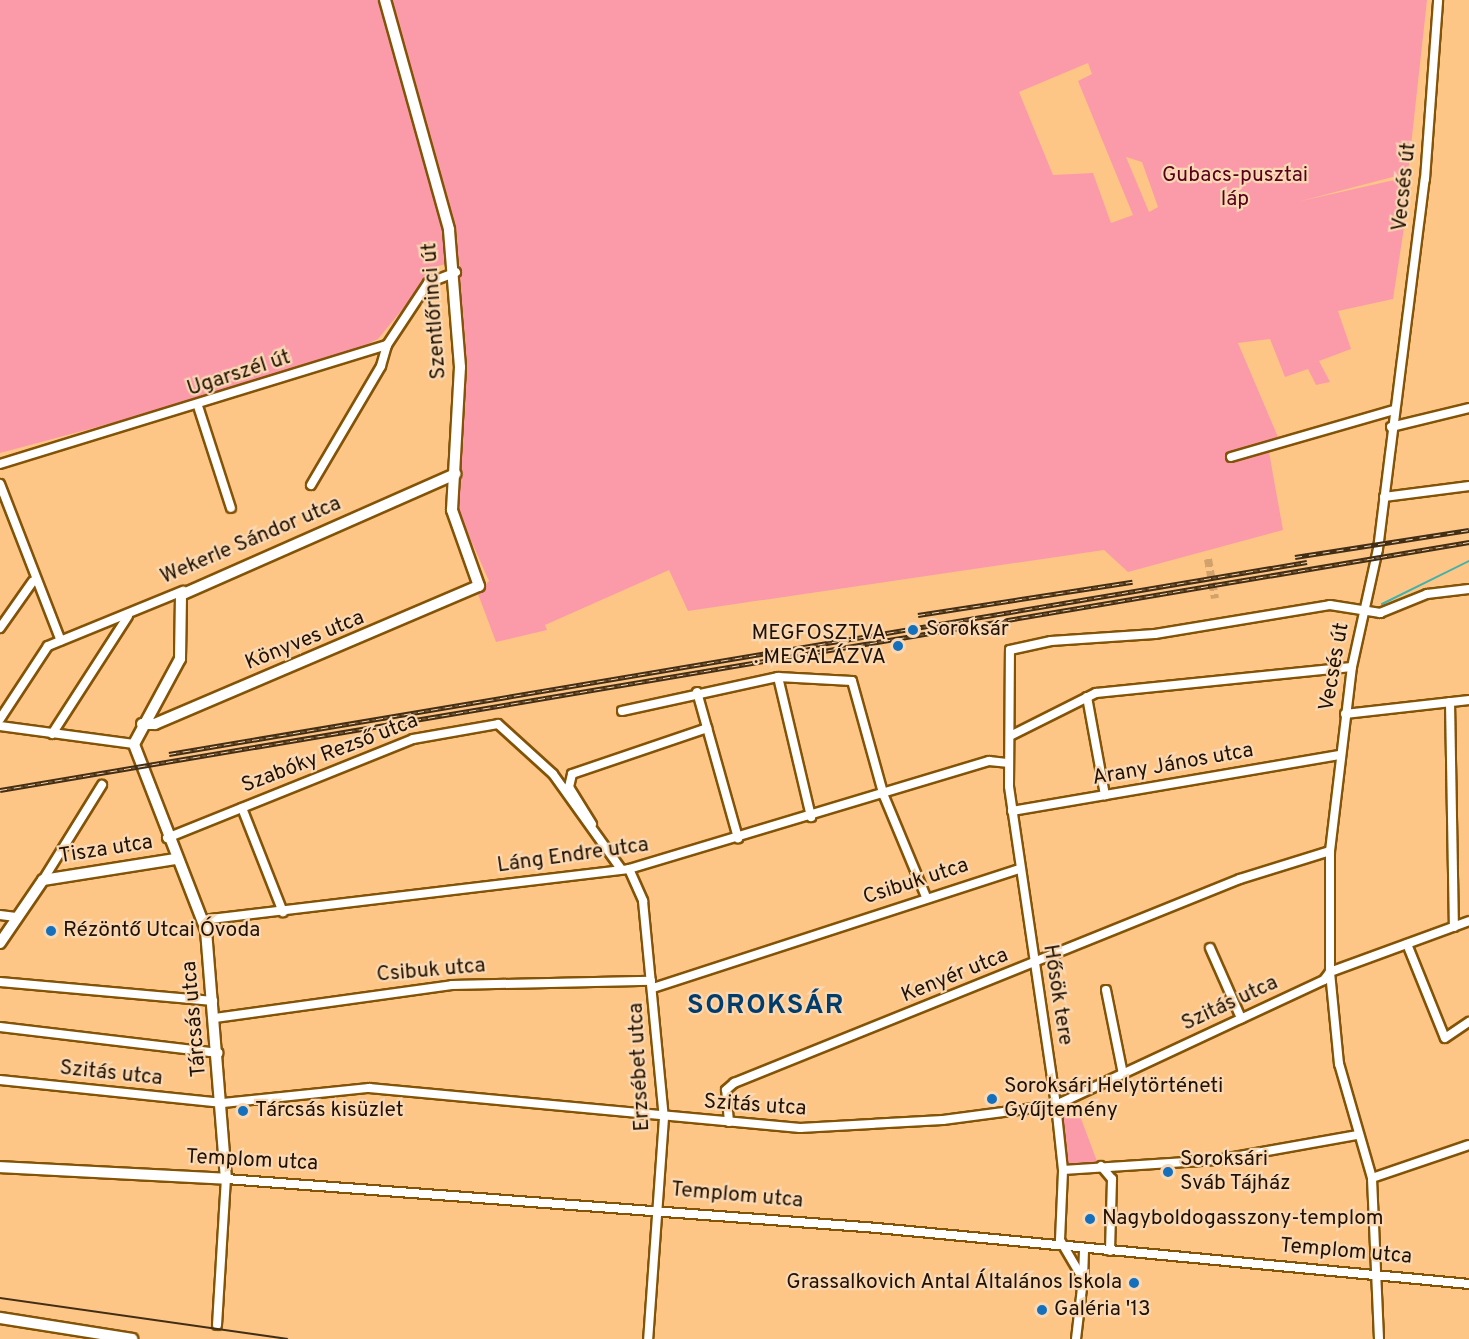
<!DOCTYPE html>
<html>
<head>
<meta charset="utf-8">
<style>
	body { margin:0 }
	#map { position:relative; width:1469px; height:1339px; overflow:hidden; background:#fdc686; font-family:Overpass,sans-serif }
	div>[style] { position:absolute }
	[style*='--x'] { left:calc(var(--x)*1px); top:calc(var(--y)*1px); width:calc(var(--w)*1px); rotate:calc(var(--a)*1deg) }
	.green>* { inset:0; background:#fb9baa }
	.stream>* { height:2px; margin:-1px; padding:0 1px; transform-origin:1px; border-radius:1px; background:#43b1ab }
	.minor-tunnel>* { height:8px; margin-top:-4px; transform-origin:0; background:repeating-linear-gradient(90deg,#d1a26b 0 8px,transparent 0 12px) }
	.roads { filter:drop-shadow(2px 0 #835306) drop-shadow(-2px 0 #835306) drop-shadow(0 2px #835306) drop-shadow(0 -2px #835306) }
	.minor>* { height:8px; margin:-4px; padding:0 4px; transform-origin:4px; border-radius:4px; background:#fff }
	.major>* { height:10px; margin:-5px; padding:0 5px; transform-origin:5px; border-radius:5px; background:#fff }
	.tram>* { height:1.5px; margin:-0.75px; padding:0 0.75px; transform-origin:0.75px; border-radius:0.75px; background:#422d15 }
	.rail>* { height:4.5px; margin-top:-2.25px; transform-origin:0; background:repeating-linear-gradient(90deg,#f9d8b3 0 7px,#422d15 0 14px); box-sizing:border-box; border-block:2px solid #422d15 }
	.dots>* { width:16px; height:16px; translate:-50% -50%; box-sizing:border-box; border:3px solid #f9d8b3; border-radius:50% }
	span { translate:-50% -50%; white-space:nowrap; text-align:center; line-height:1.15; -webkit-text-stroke:4.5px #f9d8b3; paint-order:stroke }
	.park-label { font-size:21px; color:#57001e }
	.street-label { font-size:21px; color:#201100 }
	.poi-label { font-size:21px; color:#201100 }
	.left { translate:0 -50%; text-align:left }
	.right { translate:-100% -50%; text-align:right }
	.district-label { font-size:27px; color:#003c6c; font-weight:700; letter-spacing:1.5px }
</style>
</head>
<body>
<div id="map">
	<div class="green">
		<div style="clip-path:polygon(evenodd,0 0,1427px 0,1408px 173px,1301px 201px,1412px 176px,1393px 299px,1338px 311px,1351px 349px,1319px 361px,1330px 382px,1316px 385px,1308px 369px,1285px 377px,1270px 339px,1238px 343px,1278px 437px,1267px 441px,1283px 530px,1128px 572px,1104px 550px,688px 611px,669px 570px,545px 625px,547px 630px,496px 642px,478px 594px,489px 581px,457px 509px,465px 372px,459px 261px,438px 266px,378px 339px,318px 368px,0 453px,0 0,1088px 63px,1092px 74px,1078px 81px,1133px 215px,1111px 223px,1093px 173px,1053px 175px,1019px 92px,1088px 63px,0 0,1126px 157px,1142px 162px,1158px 207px,1149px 212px,1126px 157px)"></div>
		<div style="clip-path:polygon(1074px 1100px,1098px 1164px,1064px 1168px,1061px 1105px)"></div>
	</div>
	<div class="stream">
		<div style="--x:1382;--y:604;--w:97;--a:-26.3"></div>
	</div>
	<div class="minor-tunnel">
		<div style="--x:1208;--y:559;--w:40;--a:80"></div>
	</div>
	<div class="roads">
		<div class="minor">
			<div style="--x:198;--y:406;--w:107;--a:72.1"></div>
			<div style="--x:1391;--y:427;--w:80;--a:-13.7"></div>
			<div style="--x:1231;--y:457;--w:170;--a:-16.1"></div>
			<div style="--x:0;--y:464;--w:405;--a:-17.1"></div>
			<div style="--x:387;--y:345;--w:74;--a:-56.5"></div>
			<div style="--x:428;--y:283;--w:30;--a:-21"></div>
			<div style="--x:0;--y:484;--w:168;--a:68.8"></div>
			<div style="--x:311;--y:485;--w:138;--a:-59.5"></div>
			<div style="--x:381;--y:366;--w:22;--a:-74"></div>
			<div style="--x:1384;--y:497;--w:86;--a:-7.4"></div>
			<div style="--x:0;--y:628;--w:57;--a:-54.9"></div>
			<div style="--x:778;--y:677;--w:144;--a:76.7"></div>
			<div style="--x:697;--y:692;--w:152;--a:74.3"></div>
			<div style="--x:1087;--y:697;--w:100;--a:79.6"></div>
			<div style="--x:1450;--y:702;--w:225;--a:89"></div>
			<div style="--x:622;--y:711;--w:160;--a:-12.3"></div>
			<div style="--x:778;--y:677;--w:74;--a:3.1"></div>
			<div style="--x:852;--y:681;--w:119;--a:74.5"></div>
			<div style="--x:884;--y:796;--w:109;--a:67.4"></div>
			<div style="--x:1345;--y:714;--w:125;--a:-6.4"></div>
			<div style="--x:0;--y:719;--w:87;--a:-56.7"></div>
			<div style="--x:48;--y:646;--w:146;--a:-22.2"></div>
			<div style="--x:0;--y:726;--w:135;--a:7.7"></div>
			<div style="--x:52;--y:734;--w:140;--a:-57.2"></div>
			<div style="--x:1012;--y:735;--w:94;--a:-26.6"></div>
			<div style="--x:1096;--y:693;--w:257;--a:-5.8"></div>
			<div style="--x:242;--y:808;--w:112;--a:68.5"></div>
			<div style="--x:1012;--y:811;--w:332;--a:-9.7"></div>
			<div style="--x:592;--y:824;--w:44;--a:-121.9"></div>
			<div style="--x:569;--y:787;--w:13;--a:-77"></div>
			<div style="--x:572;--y:774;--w:143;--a:-18.8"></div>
			<div style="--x:167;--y:838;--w:265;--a:-21.9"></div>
			<div style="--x:413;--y:739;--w:86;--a:-10"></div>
			<div style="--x:498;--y:724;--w:74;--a:42.3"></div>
			<div style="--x:553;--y:774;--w:117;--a:54.4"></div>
			<div style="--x:629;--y:869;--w:35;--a:66"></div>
			<div style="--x:643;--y:901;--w:218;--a:84.5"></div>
			<div style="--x:664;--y:1118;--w:222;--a:94.1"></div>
			<div style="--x:43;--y:880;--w:112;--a:-58.2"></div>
			<div style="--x:0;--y:915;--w:16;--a:7"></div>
			<div style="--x:202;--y:920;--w:430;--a:-6.8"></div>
			<div style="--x:629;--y:869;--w:376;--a:-16.7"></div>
			<div style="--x:989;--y:761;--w:18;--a:6"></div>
			<div style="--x:1407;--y:944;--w:101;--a:68"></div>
			<div style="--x:1445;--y:1038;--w:29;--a:-34"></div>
			<div style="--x:1210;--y:948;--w:77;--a:66.1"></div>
			<div style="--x:0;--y:982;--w:214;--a:5.1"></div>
			<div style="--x:653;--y:988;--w:385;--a:-18"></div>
			<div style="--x:1106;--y:990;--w:86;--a:78.6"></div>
			<div style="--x:215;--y:1018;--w:239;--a:-7.9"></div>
			<div style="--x:452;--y:985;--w:199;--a:-1.2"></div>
			<div style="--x:0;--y:1027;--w:220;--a:6.8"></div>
			<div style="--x:0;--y:1080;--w:224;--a:5.9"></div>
			<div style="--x:223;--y:1103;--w:147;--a:-5.9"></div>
			<div style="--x:369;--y:1088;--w:433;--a:5.3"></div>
			<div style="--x:800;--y:1128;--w:143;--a:-3.2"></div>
			<div style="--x:943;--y:1120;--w:114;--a:-7.6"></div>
			<div style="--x:1056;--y:1105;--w:296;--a:-25"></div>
			<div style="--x:1324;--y:980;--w:10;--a:-53"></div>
			<div style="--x:1330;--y:972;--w:148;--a:-20.1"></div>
			<div style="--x:729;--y:1122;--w:32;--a:-95"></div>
			<div style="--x:726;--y:1090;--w:11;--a:-41"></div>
			<div style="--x:734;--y:1083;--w:546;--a:-21.96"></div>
			<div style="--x:1240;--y:879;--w:94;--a:-17.3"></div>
			<div style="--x:1101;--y:1166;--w:17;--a:50"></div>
			<div style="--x:1112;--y:1179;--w:72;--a:91.6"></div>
			<div style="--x:1063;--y:1170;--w:154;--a:-3.7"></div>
			<div style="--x:1217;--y:1160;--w:143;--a:-10.1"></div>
			<div style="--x:1372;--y:1178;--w:102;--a:-18.8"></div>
			<div style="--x:1083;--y:1279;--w:30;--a:-88"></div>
			<div style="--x:217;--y:1325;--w:146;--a:-86.5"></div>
			<div style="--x:226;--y:1179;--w:653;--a:4.3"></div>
			<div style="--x:877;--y:1228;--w:595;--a:5.4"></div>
			<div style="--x:1076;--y:1339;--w:60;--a:-83.3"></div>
			<div style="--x:1083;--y:1279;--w:45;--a:-120.5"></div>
			<div style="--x:1060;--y:1240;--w:70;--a:-87.5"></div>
			<div style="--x:1063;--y:1170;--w:65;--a:-96.1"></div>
			<div style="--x:1056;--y:1105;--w:322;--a:-98.4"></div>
			<div style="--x:1009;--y:786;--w:136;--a:-89.6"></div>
			<div style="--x:1010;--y:650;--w:42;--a:-12.4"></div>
			<div style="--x:1051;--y:641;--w:104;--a:-3.9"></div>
			<div style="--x:1155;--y:634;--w:177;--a:-9.4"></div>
			<div style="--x:1330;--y:605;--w:51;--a:9.1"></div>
			<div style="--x:1380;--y:613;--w:51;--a:-22"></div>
			<div style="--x:1427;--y:594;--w:42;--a:-6.8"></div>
			<div style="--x:1379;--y:1339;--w:161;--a:-92.5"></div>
			<div style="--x:1372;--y:1178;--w:119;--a:-106.1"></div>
			<div style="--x:1339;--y:1064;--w:92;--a:-95.6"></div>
			<div style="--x:1330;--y:972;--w:121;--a:-90"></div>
			<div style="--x:1330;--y:851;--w:185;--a:-83.2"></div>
			<div style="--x:1352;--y:667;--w:121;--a:-77.6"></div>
			<div style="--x:1378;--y:549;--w:373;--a:-82.8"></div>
			<div style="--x:1425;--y:179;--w:179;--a:-85.8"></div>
		</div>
		<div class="major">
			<div style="--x:142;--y:724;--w:13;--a:0"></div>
			<div style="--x:155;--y:724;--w:352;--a:-23.1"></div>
			<div style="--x:479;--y:586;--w:81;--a:-109.6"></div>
			<div style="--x:452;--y:510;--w:143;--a:-86.8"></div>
			<div style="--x:460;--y:367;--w:138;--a:-94.6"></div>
			<div style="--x:449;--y:229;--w:238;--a:-105.6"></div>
			<div style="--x:0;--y:943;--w:76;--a:-55.7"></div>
			<div style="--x:43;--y:880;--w:134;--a:-9"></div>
			<div style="--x:0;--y:1167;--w:226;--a:3"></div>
			<div style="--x:226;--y:1179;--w:250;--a:-94.6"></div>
			<div style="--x:206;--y:930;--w:199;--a:-111.2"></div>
			<div style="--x:134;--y:744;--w:97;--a:-61.6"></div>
			<div style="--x:180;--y:659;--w:64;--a:-89.1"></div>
			<div style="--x:181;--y:595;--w:300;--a:-23.8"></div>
			<div style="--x:0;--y:1318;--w:134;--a:9"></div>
		</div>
	</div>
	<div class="tram">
		<div style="--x:0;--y:1298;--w:290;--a:8.1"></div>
	</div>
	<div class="rail">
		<div style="--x:1295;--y:557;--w:176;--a:-8.8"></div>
		<div style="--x:918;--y:615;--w:217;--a:-8.8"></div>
		<div style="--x:169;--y:754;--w:1154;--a:-9.58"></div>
		<div style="--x:0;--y:790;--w:1490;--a:-9.58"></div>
	</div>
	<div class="dots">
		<div style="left:913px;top:630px;background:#1470bc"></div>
		<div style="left:898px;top:646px;background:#1470bc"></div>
		<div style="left:51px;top:931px;background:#1470bc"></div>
		<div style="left:992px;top:1099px;background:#1470bc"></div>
		<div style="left:243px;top:1111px;background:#1470bc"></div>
		<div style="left:1168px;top:1172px;background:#1470bc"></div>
		<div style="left:1090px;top:1219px;background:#1470bc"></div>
		<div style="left:1134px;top:1283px;background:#1470bc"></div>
		<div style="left:1042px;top:1310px;background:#1470bc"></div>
	</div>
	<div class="park-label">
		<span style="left:1235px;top:188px">Gubacs-pusztai<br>láp</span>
	</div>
	<div class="street-label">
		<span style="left:1405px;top:187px;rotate:-84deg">Vecsés út</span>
		<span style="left:435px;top:311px;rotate:-94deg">Szentlőrinci út</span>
		<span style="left:239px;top:374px;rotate:-18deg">Ugarszél út</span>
		<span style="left:251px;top:541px;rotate:-23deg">Wekerle Sándor utca</span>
		<span style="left:305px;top:641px;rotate:-22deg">Könyves utca</span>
		<span style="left:1335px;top:667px;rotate:-80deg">Vecsés út</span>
		<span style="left:330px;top:754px;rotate:-21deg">Szabóky Rezső utca</span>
		<span style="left:1173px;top:765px;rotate:-10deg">Arany János utca</span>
		<span style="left:106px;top:850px;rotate:-9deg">Tisza utca</span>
		<span style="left:573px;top:856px;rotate:-8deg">Láng Endre utca</span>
		<span style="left:916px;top:882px;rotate:-18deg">Csibuk utca</span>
		<span style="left:431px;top:971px;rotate:-5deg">Csibuk utca</span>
		<span style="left:955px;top:976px;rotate:-22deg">Kenyér utca</span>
		<span style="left:1057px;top:995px;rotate:81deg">Hősök tere</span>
		<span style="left:1230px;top:1004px;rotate:-25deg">Szitás utca</span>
		<span style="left:195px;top:1019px;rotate:-95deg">Tárcsás utca</span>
		<span style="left:640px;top:1067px;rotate:-93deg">Erzsébet utca</span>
		<span style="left:111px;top:1074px;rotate:6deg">Szitás utca</span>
		<span style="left:755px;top:1106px;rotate:4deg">Szitás utca</span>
		<span style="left:252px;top:1161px;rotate:3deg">Templom utca</span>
		<span style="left:737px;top:1196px;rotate:5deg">Templom utca</span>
		<span style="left:1346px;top:1252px;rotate:5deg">Templom utca</span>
	</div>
	<div class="poi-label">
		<span class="left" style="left:926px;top:630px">Soroksár</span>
		<span class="right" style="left:886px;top:646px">MEGFOSZTVA<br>. MEGALÁZVA</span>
		<span class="left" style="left:63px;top:931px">Rézöntő Utcai Óvoda</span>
		<span class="left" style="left:1004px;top:1099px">Soroksári Helytörténeti<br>Gyűjtemény</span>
		<span class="left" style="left:255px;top:1111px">Tárcsás kisüzlet</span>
		<span class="left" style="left:1180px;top:1172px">Soroksári<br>Sváb Tájház</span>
		<span class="left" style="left:1102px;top:1219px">Nagyboldogasszony-templom</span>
		<span class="right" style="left:1122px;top:1283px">Grassalkovich Antal Általános Iskola</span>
		<span class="left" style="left:1054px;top:1310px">Galéria '13</span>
	</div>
	<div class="district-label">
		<span style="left:766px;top:1007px">SOROKSÁR</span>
	</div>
</div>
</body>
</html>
